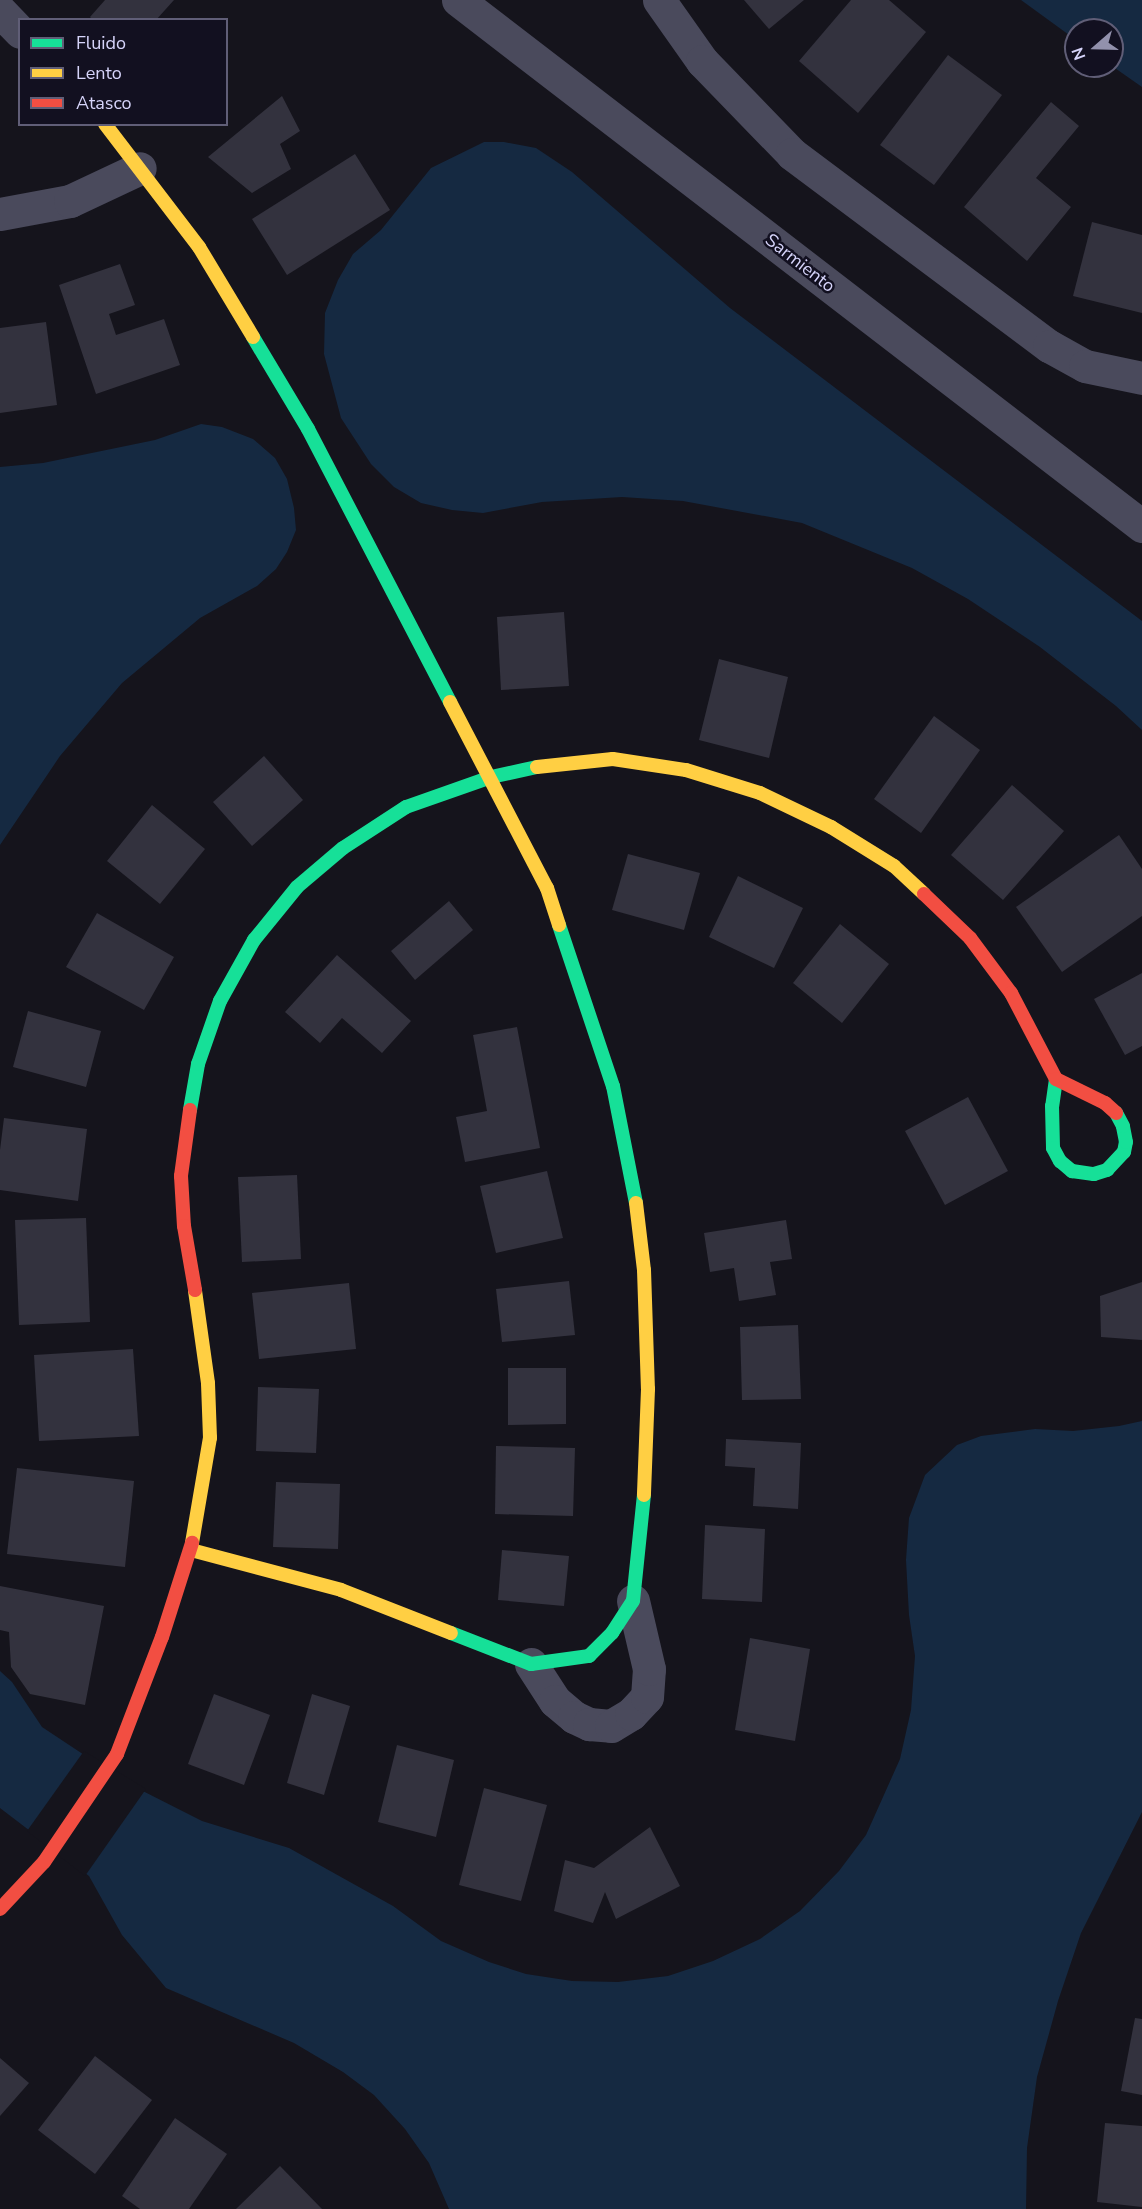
<!DOCTYPE html>
<html>
<head>
<meta charset="utf-8">
<style>
	body { margin:0 }
	#map { position:relative; width:1142px; height:2209px; overflow:hidden; background:#15141c; font-family:"Nunito Sans",sans-serif }
	div>[style] { position:absolute }
	[style*='--x'] { left:calc(var(--x)*1px); top:calc(var(--y)*1px); width:calc(var(--w)*1px); rotate:calc(var(--a)*1deg) }
	.water>* { inset:0; background:#152941 }
	.pier>* { inset:0; background:#15141c }
	.building>* { inset:0; background:#33323e }
	.street>* { height:33px; margin:-16.5px; padding:0 16.5px; transform-origin:16.5px; border-radius:16.5px; background:#4a4a5c }
	.fast>* { height:14px; margin:-7px; padding:0 7px; transform-origin:7px; border-radius:7px; background:#16e098 }
	.slow>* { height:14px; margin:-7px; padding:0 7px; transform-origin:7px; border-radius:7px; background:#ffcf43 }
	.jam>* { height:14px; margin:-7px; padding:0 7px; transform-origin:7px; border-radius:7px; background:#f24e42 }
	span { translate:-50% -50%; white-space:nowrap; text-align:center; line-height:1.15; -webkit-text-stroke:5px #121020; paint-order:stroke }
	.street-label { font-size:18px; color:#d6d4fa }
	.legend { position:absolute; left:18px; top:18px; width:210px; height:108px; box-sizing:border-box; background:#121020; border:2px solid #605e77; margin:0; padding:8px 10px; list-style:none; font-size:18px; color:#d6d4fa }
	.legend li { display:flex; align-items:center; gap:12px; height:30px }
	.legend b { width:30px; border:2px solid #605e77 }
	.north { position:absolute; left:1064px; top:18px; width:60px; height:60px; box-sizing:border-box; background:#121020; border:2px solid #605e77; border-radius:50%; rotate:250deg; font-size:16px; font-weight:700; line-height:24px; text-align:center; color:#d6d4fa }
	.north::after { content:''; display:block; margin:auto; width:21px; height:27px; background:#9291ac; clip-path:polygon(50% 0,100% 100%,50% 72%,0 100%) }
</style>
</head>
<body>
<div id="map">
	<div class="water">
		<div style="clip-path:polygon(1021px 0,1142px 0,1142px 87px,1112px 66px,1112px 30px,1076px 30px,1076px 40px)"></div>
		<div style="clip-path:polygon(484px 142px,504px 142px,536px 148px,572px 172px,730px 308px,1142px 621px,1142px 730px,1116px 706px,1040px 647px,968px 599px,912px 568px,802px 523px,683px 501px,622px 497px,542px 502px,483px 513px,452px 510px,421px 503px,394px 487px,371px 464px,341px 418px,324px 354px,325px 313px,338px 280px,353px 254px,381px 230px,431px 168px)"></div>
		<div style="clip-path:polygon(201px 424px,222px 427px,253px 439px,275px 458px,287px 479px,294px 508px,296px 530px,287px 552px,276px 569px,257px 586px,200px 618px,122px 683px,60px 756px,0 845px,0 467px,43px 463px,155px 440px)"></div>
		<div style="clip-path:polygon(1142px 1421px,1142px 1812px,1081px 1933px,1058px 2001px,1037px 2077px,1027px 2148px,1026px 2209px,449px 2209px,429px 2163px,405px 2129px,374px 2095px,343px 2072px,294px 2043px,166px 1988px,122px 1935px,89px 1876px,0 1808px,0 1671px,12px 1682px,42px 1727px,125px 1782px,202px 1821px,289px 1848px,393px 1906px,441px 1941px,489px 1962px,526px 1974px,572px 1981px,618px 1982px,668px 1976px,713px 1961px,760px 1939px,800px 1911px,839px 1871px,866px 1835px,900px 1759px,911px 1710px,915px 1656px,909px 1615px,906px 1560px,909px 1518px,925px 1475px,957px 1445px,981px 1436px,1035px 1429px,1073px 1431px,1119px 1426px)"></div>
	</div>
	<div class="pier">
		<div style="clip-path:polygon(84px 1751px,146px 1789px,85px 1876px,27px 1831px)"></div>
	</div>
	<div class="building">
		<div style="clip-path:polygon(105px 0,174px 0,156px 20px,93px 20px,90px 17px)"></div>
		<div style="clip-path:polygon(744px 0,804px 0,769px 29px)"></div>
		<div style="clip-path:polygon(851px 0,889px 0,926px 32px,858px 113px,799px 61px)"></div>
		<div style="clip-path:polygon(948px 55px,1002px 95px,934px 185px,880px 145px)"></div>
		<div style="clip-path:polygon(282px 96px,300px 131px,280px 144px,291px 169px,252px 193px,208px 157px)"></div>
		<div style="clip-path:polygon(1051px 102px,1079px 126px,1036px 178px,1071px 207px,1027px 261px,964px 207px)"></div>
		<div style="clip-path:polygon(355px 154px,390px 210px,287px 275px,252px 219px)"></div>
		<div style="clip-path:polygon(1092px 222px,1142px 235px,1142px 313px,1073px 296px)"></div>
		<div style="clip-path:polygon(120px 264px,135px 305px,109px 314px,116px 335px,164px 319px,180px 365px,96px 394px,59px 285px)"></div>
		<div style="clip-path:polygon(46px 322px,57px 405px,0 413px,0 328px)"></div>
		<div style="clip-path:polygon(564px 612px,569px 686px,501px 690px,497px 617px)"></div>
		<div style="clip-path:polygon(719px 659px,788px 677px,769px 758px,699px 740px)"></div>
		<div style="clip-path:polygon(934px 716px,980px 750px,921px 833px,874px 799px)"></div>
		<div style="clip-path:polygon(264px 756px,303px 800px,252px 846px,213px 802px)"></div>
		<div style="clip-path:polygon(1012px 785px,1064px 831px,1003px 900px,951px 855px)"></div>
		<div style="clip-path:polygon(152px 805px,205px 849px,160px 904px,107px 861px)"></div>
		<div style="clip-path:polygon(1119px 835px,1142px 869px,1142px 916px,1062px 972px,1016px 907px)"></div>
		<div style="clip-path:polygon(628px 854px,700px 873px,684px 930px,612px 910px)"></div>
		<div style="clip-path:polygon(738px 876px,803px 908px,774px 968px,709px 937px)"></div>
		<div style="clip-path:polygon(449px 901px,473px 930px,415px 980px,391px 951px)"></div>
		<div style="clip-path:polygon(97px 913px,174px 957px,144px 1010px,66px 967px)"></div>
		<div style="clip-path:polygon(840px 924px,889px 964px,842px 1023px,793px 983px)"></div>
		<div style="clip-path:polygon(337px 955px,411px 1021px,382px 1053px,342px 1018px,320px 1043px,285px 1012px)"></div>
		<div style="clip-path:polygon(1142px 973px,1142px 1046px,1125px 1055px,1094px 999px)"></div>
		<div style="clip-path:polygon(28px 1011px,101px 1031px,86px 1087px,13px 1067px)"></div>
		<div style="clip-path:polygon(517px 1027px,540px 1148px,465px 1162px,456px 1117px,487px 1111px,473px 1035px)"></div>
		<div style="clip-path:polygon(968px 1097px,1008px 1171px,945px 1205px,905px 1131px)"></div>
		<div style="clip-path:polygon(4px 1118px,87px 1129px,78px 1201px,0 1190px,0 1150px)"></div>
		<div style="clip-path:polygon(547px 1171px,563px 1238px,496px 1253px,480px 1186px)"></div>
		<div style="clip-path:polygon(297px 1175px,301px 1259px,242px 1262px,238px 1177px)"></div>
		<div style="clip-path:polygon(86px 1218px,90px 1322px,19px 1325px,15px 1220px)"></div>
		<div style="clip-path:polygon(786px 1220px,792px 1259px,770px 1262px,776px 1295px,739px 1301px,734px 1268px,710px 1272px,704px 1233px)"></div>
		<div style="clip-path:polygon(569px 1281px,575px 1335px,502px 1342px,496px 1289px)"></div>
		<div style="clip-path:polygon(1142px 1282px,1142px 1340px,1101px 1337px,1100px 1296px)"></div>
		<div style="clip-path:polygon(349px 1283px,356px 1349px,259px 1359px,252px 1293px)"></div>
		<div style="clip-path:polygon(798px 1325px,801px 1399px,742px 1400px,740px 1327px)"></div>
		<div style="clip-path:polygon(133px 1349px,139px 1436px,39px 1441px,34px 1355px)"></div>
		<div style="clip-path:polygon(508px 1368px,566px 1368px,566px 1424px,508px 1425px)"></div>
		<div style="clip-path:polygon(258px 1387px,319px 1389px,316px 1453px,256px 1451px)"></div>
		<div style="clip-path:polygon(726px 1439px,801px 1443px,798px 1509px,753px 1506px,755px 1468px,725px 1466px)"></div>
		<div style="clip-path:polygon(496px 1446px,575px 1448px,573px 1516px,495px 1514px)"></div>
		<div style="clip-path:polygon(17px 1468px,134px 1481px,125px 1567px,7px 1554px)"></div>
		<div style="clip-path:polygon(276px 1482px,340px 1484px,338px 1549px,273px 1547px)"></div>
		<div style="clip-path:polygon(705px 1525px,765px 1529px,762px 1602px,702px 1599px)"></div>
		<div style="clip-path:polygon(502px 1550px,569px 1556px,564px 1606px,498px 1600px)"></div>
		<div style="clip-path:polygon(0 1586px,104px 1606px,85px 1705px,30px 1694px,11px 1667px,9px 1632px,0 1630px)"></div>
		<div style="clip-path:polygon(750px 1638px,810px 1649px,795px 1741px,735px 1730px)"></div>
		<div style="clip-path:polygon(214px 1694px,270px 1715px,244px 1785px,188px 1764px)"></div>
		<div style="clip-path:polygon(312px 1694px,350px 1706px,324px 1795px,287px 1783px)"></div>
		<div style="clip-path:polygon(397px 1745px,454px 1760px,436px 1837px,378px 1822px)"></div>
		<div style="clip-path:polygon(484px 1788px,547px 1805px,521px 1901px,459px 1885px)"></div>
		<div style="clip-path:polygon(650px 1827px,680px 1886px,616px 1919px,605px 1892px,593px 1923px,554px 1911px,565px 1860px,594px 1868px)"></div>
		<div style="clip-path:polygon(1135px 2018px,1142px 2019px,1142px 2095px,1121px 2091px)"></div>
		<div style="clip-path:polygon(95px 2056px,152px 2100px,95px 2174px,38px 2130px)"></div>
		<div style="clip-path:polygon(0 2058px,29px 2083px,0 2116px)"></div>
		<div style="clip-path:polygon(175px 2118px,227px 2154px,189px 2209px,140px 2209px,122px 2196px)"></div>
		<div style="clip-path:polygon(1105px 2123px,1142px 2126px,1142px 2207px,1097px 2202px)"></div>
		<div style="clip-path:polygon(280px 2166px,322px 2209px,236px 2209px)"></div>
	</div>
	<div class="street">
		<div style="--x:458;--y:0;--w:863;--a:37.56"></div>
		<div style="--x:659;--y:0;--w:75;--a:54.8"></div>
		<div style="--x:702;--y:61;--w:129;--a:45.9"></div>
		<div style="--x:792;--y:154;--w:321;--a:36.8"></div>
		<div style="--x:1049;--y:346;--w:41;--a:29.1"></div>
		<div style="--x:1085;--y:366;--w:58;--a:11.9"></div>
		<div style="--x:0;--y:11;--w:29;--a:46"></div>
		<div style="--x:0;--y:214;--w:71;--a:-10.5"></div>
		<div style="--x:70;--y:201;--w:77;--a:-25.2"></div>
		<div style="--x:531;--y:1664;--w:44;--a:57"></div>
		<div style="--x:555;--y:1701;--w:25;--a:40"></div>
		<div style="--x:574;--y:1717;--w:17;--a:25"></div>
		<div style="--x:589;--y:1724;--w:22;--a:5"></div>
		<div style="--x:611;--y:1726;--w:23;--a:-31"></div>
		<div style="--x:631;--y:1714;--w:23;--a:-47"></div>
		<div style="--x:647;--y:1697;--w:28;--a:-86"></div>
		<div style="--x:649;--y:1669;--w:70;--a:-103.2"></div>
	</div>
	<div class="fast">
		<div style="--x:253;--y:337;--w:107;--a:59.1"></div>
		<div style="--x:308;--y:429;--w:308;--a:62.5"></div>
		<div style="--x:559;--y:925;--w:170;--a:71.5"></div>
		<div style="--x:613;--y:1086;--w:119;--a:78.9"></div>
		<div style="--x:1056;--y:1079;--w:27;--a:98"></div>
		<div style="--x:1052;--y:1106;--w:42;--a:88.6"></div>
		<div style="--x:1053;--y:1148;--w:15;--a:62"></div>
		<div style="--x:1060;--y:1161;--w:16;--a:40"></div>
		<div style="--x:1072;--y:1171;--w:22;--a:8"></div>
		<div style="--x:1094;--y:1174;--w:14;--a:-17"></div>
		<div style="--x:1107;--y:1170;--w:25;--a:-47"></div>
		<div style="--x:1124;--y:1152;--w:10;--a:-79"></div>
		<div style="--x:1126;--y:1142;--w:16;--a:-101"></div>
		<div style="--x:1123;--y:1126;--w:15;--a:-118"></div>
		<div style="--x:190;--y:1110;--w:47;--a:-80.1"></div>
		<div style="--x:198;--y:1064;--w:67;--a:-70.8"></div>
		<div style="--x:220;--y:1001;--w:70;--a:-60.9"></div>
		<div style="--x:254;--y:940;--w:68;--a:-50.9"></div>
		<div style="--x:297;--y:887;--w:60;--a:-40.3"></div>
		<div style="--x:343;--y:848;--w:75;--a:-33.1"></div>
		<div style="--x:406;--y:807;--w:90;--a:-19.4"></div>
		<div style="--x:491;--y:777;--w:47;--a:-12.3"></div>
		<div style="--x:451;--y:1633;--w:86;--a:21.2"></div>
		<div style="--x:531;--y:1664;--w:59;--a:-7.9"></div>
		<div style="--x:589;--y:1656;--w:33;--a:-45"></div>
		<div style="--x:612;--y:1633;--w:38;--a:-57"></div>
		<div style="--x:633;--y:1601;--w:107;--a:-84.1"></div>
	</div>
	<div class="slow">
		<div style="--x:105;--y:124;--w:155;--a:52.6"></div>
		<div style="--x:199;--y:247;--w:105;--a:59"></div>
		<div style="--x:450;--y:702;--w:210;--a:62.5"></div>
		<div style="--x:547;--y:888;--w:39;--a:72"></div>
		<div style="--x:537;--y:767;--w:76;--a:-6"></div>
		<div style="--x:613;--y:759;--w:74;--a:8.6"></div>
		<div style="--x:686;--y:770;--w:77;--a:17.3"></div>
		<div style="--x:760;--y:793;--w:79;--a:25.6"></div>
		<div style="--x:831;--y:827;--w:74;--a:31.8"></div>
		<div style="--x:894;--y:866;--w:41;--a:43"></div>
		<div style="--x:636;--y:1203;--w:67;--a:83.2"></div>
		<div style="--x:644;--y:1270;--w:119;--a:88.1"></div>
		<div style="--x:648;--y:1389;--w:106;--a:92.2"></div>
		<div style="--x:192;--y:1543;--w:107;--a:-80.3"></div>
		<div style="--x:210;--y:1438;--w:55;--a:-92.1"></div>
		<div style="--x:208;--y:1383;--w:94;--a:-98"></div>
		<div style="--x:191;--y:1550;--w:155;--a:14.9"></div>
		<div style="--x:341;--y:1590;--w:118;--a:21.4"></div>
	</div>
	<div class="jam">
		<div style="--x:924;--y:894;--w:64;--a:43.7"></div>
		<div style="--x:970;--y:938;--w:69;--a:53.3"></div>
		<div style="--x:1011;--y:993;--w:97;--a:62.4"></div>
		<div style="--x:1056;--y:1079;--w:55;--a:26.1"></div>
		<div style="--x:1105;--y:1103;--w:15;--a:42"></div>
		<div style="--x:190;--y:1110;--w:67;--a:97.8"></div>
		<div style="--x:181;--y:1176;--w:50;--a:86.6"></div>
		<div style="--x:184;--y:1226;--w:65;--a:80.2"></div>
		<div style="--x:0;--y:1909;--w:64;--a:-46.9"></div>
		<div style="--x:44;--y:1862;--w:130;--a:-55.9"></div>
		<div style="--x:117;--y:1754;--w:125;--a:-69"></div>
		<div style="--x:162;--y:1637;--w:99;--a:-72.3"></div>
	</div>
	<div class="street-label">
		<span style="left:800px;top:263px;rotate:38deg">Sarmiento</span>
	</div>
	<ul class="legend">
	<li><b style="height:8px;background:#16e098"></b>Fluido</li>
	<li><b style="height:8px;background:#ffcf43"></b>Lento</li>
	<li><b style="height:8px;background:#f24e42"></b>Atasco</li>
	</ul>
	<div class="north">N</div>
</div>
</body>
</html>
